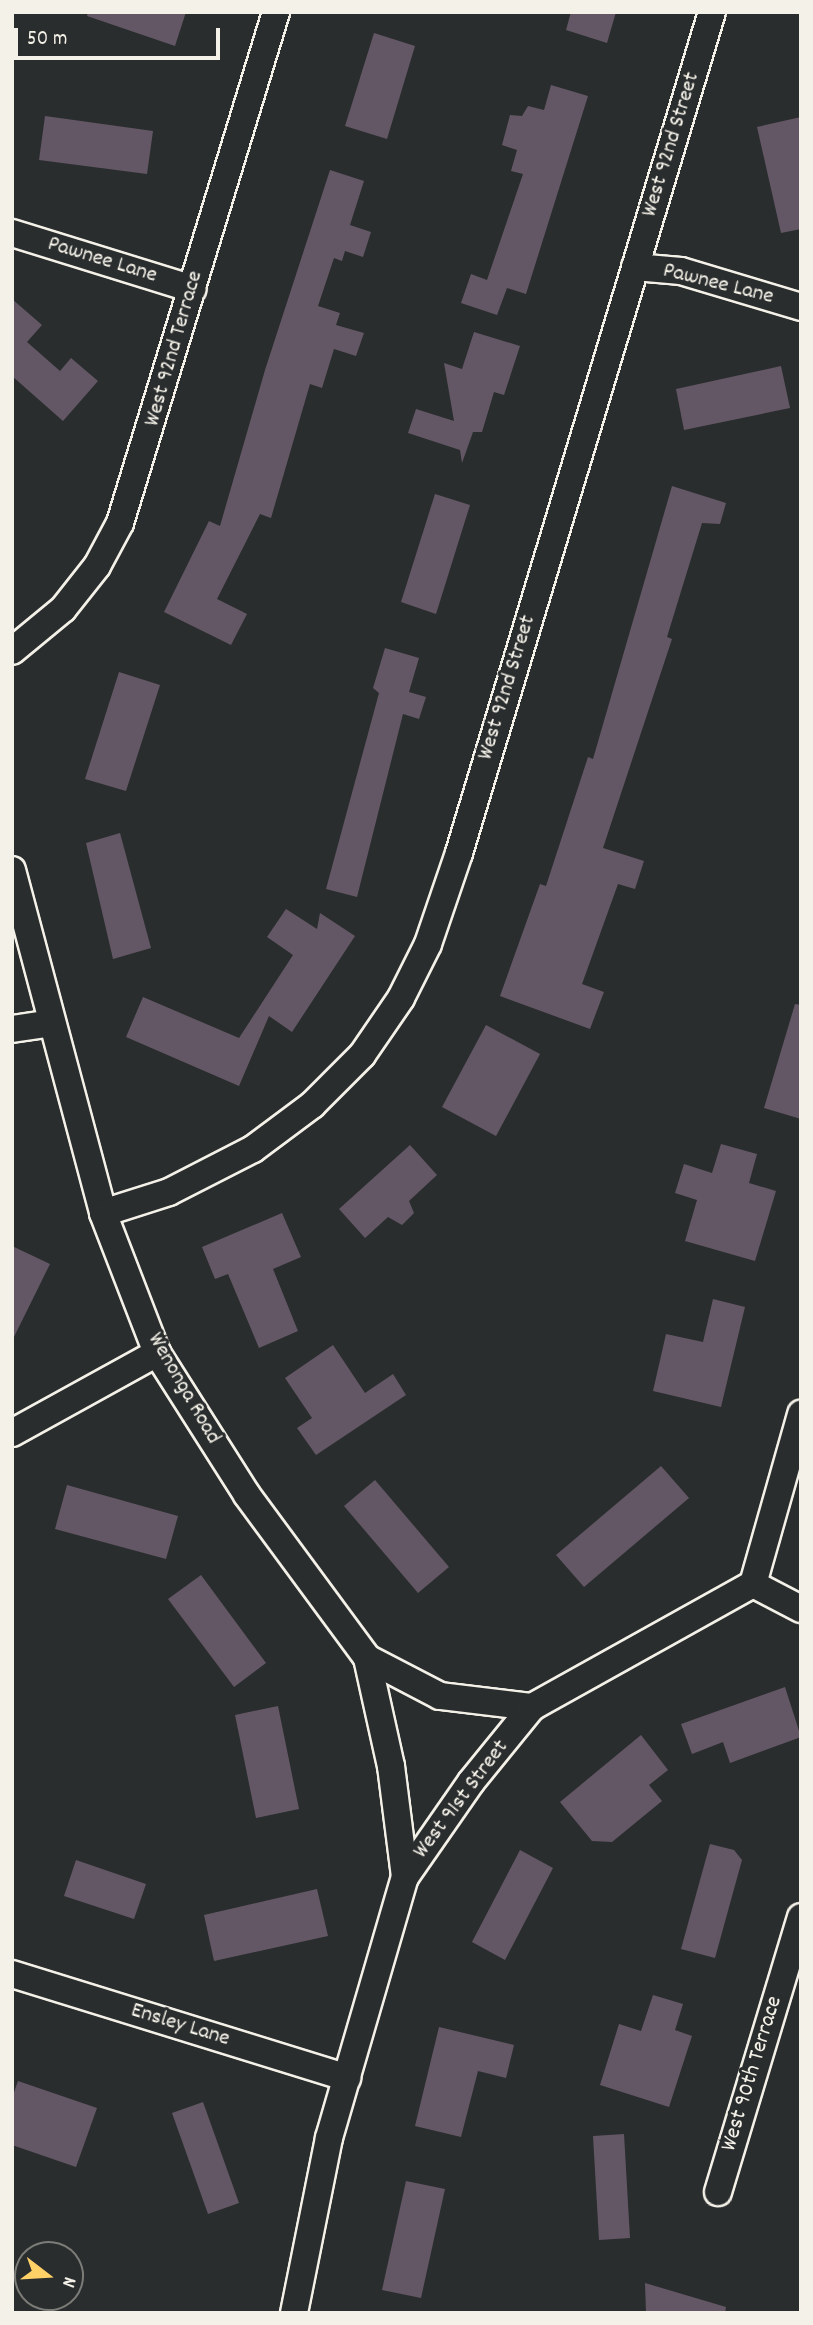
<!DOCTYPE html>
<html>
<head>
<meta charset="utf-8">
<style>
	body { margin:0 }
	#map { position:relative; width:813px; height:2325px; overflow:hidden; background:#2a2d2e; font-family:Dekko,sans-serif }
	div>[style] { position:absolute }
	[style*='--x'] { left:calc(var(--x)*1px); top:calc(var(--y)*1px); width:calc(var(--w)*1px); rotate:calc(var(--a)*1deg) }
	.building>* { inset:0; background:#635765 }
	.roads { filter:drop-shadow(2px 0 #f4f1e8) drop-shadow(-2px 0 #f4f1e8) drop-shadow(0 2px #f4f1e8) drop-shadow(0 -2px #f4f1e8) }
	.minor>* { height:26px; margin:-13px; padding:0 13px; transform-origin:13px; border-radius:13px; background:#2a2d2e }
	span { translate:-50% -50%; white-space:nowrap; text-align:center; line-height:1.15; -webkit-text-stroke:6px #2a2d2e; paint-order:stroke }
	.street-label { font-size:23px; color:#f4f1e8 }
	.frame { position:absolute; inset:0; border:14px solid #f4f1e8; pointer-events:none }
	.north { position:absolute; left:14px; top:2241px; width:70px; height:70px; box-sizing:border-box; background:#2a2d2e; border:2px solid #7b7b78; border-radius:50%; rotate:107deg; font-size:19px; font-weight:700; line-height:28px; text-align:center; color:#f4f1e8 }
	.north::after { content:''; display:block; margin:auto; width:24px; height:32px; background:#ffd166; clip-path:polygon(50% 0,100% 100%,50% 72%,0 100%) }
	.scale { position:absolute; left:14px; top:28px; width:206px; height:32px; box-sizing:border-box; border:4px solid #f4f1e8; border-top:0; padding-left:9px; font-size:21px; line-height:24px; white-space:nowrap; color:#f4f1e8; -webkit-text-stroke:5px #2a2d2e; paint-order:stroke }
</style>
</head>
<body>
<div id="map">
	<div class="building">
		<div style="clip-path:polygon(88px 12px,186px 12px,175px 46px,87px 16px)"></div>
		<div style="clip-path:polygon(571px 12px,616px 12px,607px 43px,566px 30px)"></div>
		<div style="clip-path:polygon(374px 33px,415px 46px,387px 139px,345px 126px)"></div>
		<div style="clip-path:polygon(551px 85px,588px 96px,526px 294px,507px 288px,497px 315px,461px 303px,471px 274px,487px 280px,523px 174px,511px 171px,517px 150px,502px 145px,510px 115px,522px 116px,528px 106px,544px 110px)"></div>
		<div style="clip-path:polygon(45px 116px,153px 131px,147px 174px,39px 160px)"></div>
		<div style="clip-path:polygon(801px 117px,801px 229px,781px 233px,757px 127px)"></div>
		<div style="clip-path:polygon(330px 170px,364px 181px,350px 225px,371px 232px,363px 257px,345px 251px,342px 261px,334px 258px,318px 306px,340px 313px,336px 325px,364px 333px,356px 356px,334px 349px,322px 388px,310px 384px,271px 518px,260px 514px,217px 599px,247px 614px,231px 645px,164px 612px,209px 521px,220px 526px,265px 370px)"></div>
		<div style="clip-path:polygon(12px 299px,42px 325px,27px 342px,60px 371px,71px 358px,98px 381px,63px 421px,12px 376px)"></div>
		<div style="clip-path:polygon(474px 332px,520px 346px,504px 395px,494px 392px,482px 432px,473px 432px,462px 463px,460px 450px,408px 433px,416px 409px,454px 421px,444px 363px,462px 369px)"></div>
		<div style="clip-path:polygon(781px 366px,790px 408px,684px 430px,676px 389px)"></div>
		<div style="clip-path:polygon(672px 486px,726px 503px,720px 524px,702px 523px,667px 637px,672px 639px,603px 848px,644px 861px,635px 889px,618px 884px,582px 984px,604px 992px,590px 1029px,500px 996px,540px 884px,546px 886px,588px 757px,593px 759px)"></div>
		<div style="clip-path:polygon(435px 494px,470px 505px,436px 614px,401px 602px)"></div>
		<div style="clip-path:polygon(385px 648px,419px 658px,409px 692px,426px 697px,419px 719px,403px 714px,357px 897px,326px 889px,379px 693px,373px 688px)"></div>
		<div style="clip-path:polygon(119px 672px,160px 685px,126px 791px,85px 779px)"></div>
		<div style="clip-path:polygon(120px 833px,151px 948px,113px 959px,86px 843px)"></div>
		<div style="clip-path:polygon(286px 909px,317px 929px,320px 913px,355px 936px,292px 1032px,269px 1016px,239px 1086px,126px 1037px,143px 997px,239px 1038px,293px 955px,267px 937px)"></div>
		<div style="clip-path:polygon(795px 1004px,801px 1005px,801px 1119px,764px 1108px)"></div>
		<div style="clip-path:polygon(486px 1025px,540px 1054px,496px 1136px,442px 1107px)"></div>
		<div style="clip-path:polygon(721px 1144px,757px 1154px,749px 1183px,776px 1191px,755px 1261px,685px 1241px,697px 1200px,675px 1193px,684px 1164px,712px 1173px)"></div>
		<div style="clip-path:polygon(410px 1145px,437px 1175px,409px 1201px,414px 1213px,402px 1225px,388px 1217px,365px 1238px,339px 1209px)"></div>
		<div style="clip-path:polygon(282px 1213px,301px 1257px,273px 1269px,298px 1331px,259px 1348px,228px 1274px,215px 1279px,202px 1247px)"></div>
		<div style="clip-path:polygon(12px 1246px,50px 1264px,12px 1341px)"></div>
		<div style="clip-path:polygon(713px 1299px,745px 1307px,721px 1407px,653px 1391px,666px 1334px,703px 1342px)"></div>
		<div style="clip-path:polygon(333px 1345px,365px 1393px,393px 1374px,406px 1395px,316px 1455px,297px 1428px,312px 1418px,285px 1378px)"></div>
		<div style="clip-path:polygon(661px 1466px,689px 1498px,584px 1587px,556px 1555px)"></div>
		<div style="clip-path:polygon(375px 1480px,449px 1567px,418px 1593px,344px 1506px)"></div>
		<div style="clip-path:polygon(67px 1485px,178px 1516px,166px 1559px,55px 1529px)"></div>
		<div style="clip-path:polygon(201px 1575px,266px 1663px,234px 1687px,168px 1599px)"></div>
		<div style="clip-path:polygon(785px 1687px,801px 1737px,730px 1763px,723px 1742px,692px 1754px,681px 1724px)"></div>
		<div style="clip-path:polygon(278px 1706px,299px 1809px,256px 1818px,235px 1715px)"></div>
		<div style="clip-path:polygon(641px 1735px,668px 1770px,649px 1785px,662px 1801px,612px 1842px,592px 1841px,560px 1802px)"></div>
		<div style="clip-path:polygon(710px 1844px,734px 1850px,742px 1860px,715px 1958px,681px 1949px)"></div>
		<div style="clip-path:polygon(520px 1850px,553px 1868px,505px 1960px,472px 1942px)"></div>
		<div style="clip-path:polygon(76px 1860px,146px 1884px,134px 1919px,64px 1896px)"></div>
		<div style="clip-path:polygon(317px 1889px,328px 1936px,214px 1961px,204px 1915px)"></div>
		<div style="clip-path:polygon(653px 1995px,683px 2004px,675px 2030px,692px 2036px,669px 2107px,600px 2085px,619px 2024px,641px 2031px)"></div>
		<div style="clip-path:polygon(439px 2027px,514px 2045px,506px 2078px,478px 2071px,461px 2137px,415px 2126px)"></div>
		<div style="clip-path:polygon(18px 2081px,97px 2108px,76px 2167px,12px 2145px,12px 2098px)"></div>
		<div style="clip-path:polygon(203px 2102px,239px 2203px,208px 2214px,172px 2113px)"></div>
		<div style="clip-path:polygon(624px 2134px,630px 2238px,599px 2240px,593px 2136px)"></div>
		<div style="clip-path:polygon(406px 2181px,445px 2189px,421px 2298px,382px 2290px)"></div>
		<div style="clip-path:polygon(645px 2283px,726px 2307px,725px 2313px,646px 2313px)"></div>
	</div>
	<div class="roads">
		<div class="minor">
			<div style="--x:12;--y:233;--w:189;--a:17.2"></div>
			<div style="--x:635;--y:267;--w:46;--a:5"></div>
			<div style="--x:681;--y:271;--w:125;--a:16.7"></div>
			<div style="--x:12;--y:651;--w:66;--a:-39.5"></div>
			<div style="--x:63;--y:609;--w:55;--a:-51.7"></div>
			<div style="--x:97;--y:566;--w:49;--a:-61.9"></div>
			<div style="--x:120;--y:523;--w:534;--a:-73.02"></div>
			<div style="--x:12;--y:870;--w:355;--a:75.1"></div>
			<div style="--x:103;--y:1213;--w:150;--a:68.9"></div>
			<div style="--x:157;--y:1353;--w:168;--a:57.6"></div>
			<div style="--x:247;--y:1495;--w:202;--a:53.6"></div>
			<div style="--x:367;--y:1658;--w:111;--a:77.5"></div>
			<div style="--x:391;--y:1766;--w:112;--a:82.8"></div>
			<div style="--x:12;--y:1029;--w:40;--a:-8.5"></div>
			<div style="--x:103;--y:1213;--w:69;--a:-17.7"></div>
			<div style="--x:169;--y:1192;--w:94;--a:-27.1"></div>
			<div style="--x:253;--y:1149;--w:74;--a:-36.7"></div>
			<div style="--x:312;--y:1105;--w:71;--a:-45"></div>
			<div style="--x:362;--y:1055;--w:69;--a:-55.6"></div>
			<div style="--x:401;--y:998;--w:60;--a:-63.4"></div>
			<div style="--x:428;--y:944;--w:96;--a:-71.2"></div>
			<div style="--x:459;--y:853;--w:878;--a:-73.26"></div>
			<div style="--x:12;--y:1433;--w:166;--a:-28.9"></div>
			<div style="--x:753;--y:1584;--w:54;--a:27.5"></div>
			<div style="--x:367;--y:1658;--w:82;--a:27.5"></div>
			<div style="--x:440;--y:1696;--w:93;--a:6.8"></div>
			<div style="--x:12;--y:1974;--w:351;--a:17.2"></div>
			<div style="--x:718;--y:2192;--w:287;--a:-73.2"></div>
			<div style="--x:294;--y:2313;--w:178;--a:-78.7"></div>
			<div style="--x:329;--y:2138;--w:272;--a:-73.8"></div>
			<div style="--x:405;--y:1877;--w:116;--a:-55.2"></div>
			<div style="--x:471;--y:1782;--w:97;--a:-50.9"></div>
			<div style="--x:532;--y:1707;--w:253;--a:-29.1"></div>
			<div style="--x:753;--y:1584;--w:177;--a:-74.2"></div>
		</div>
	</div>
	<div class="street-label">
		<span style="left:672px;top:145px;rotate:-73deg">West 92nd Street</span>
		<span style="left:102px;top:261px;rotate:17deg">Pawnee Lane</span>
		<span style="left:718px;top:285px;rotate:14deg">Pawnee Lane</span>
		<span style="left:175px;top:349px;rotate:-74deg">West 92nd Terrace</span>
		<span style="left:508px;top:688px;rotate:-73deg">West 92nd Street</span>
		<span style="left:183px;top:1389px;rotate:60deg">Wenonga Road</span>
		<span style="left:462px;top:1800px;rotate:-53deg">West 91st Street</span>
		<span style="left:180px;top:2026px;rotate:17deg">Ensley Lane</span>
		<span style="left:753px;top:2074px;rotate:-73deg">West 90th Terrace</span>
	</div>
	<div class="frame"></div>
	<div class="north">N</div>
	<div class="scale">50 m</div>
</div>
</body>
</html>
